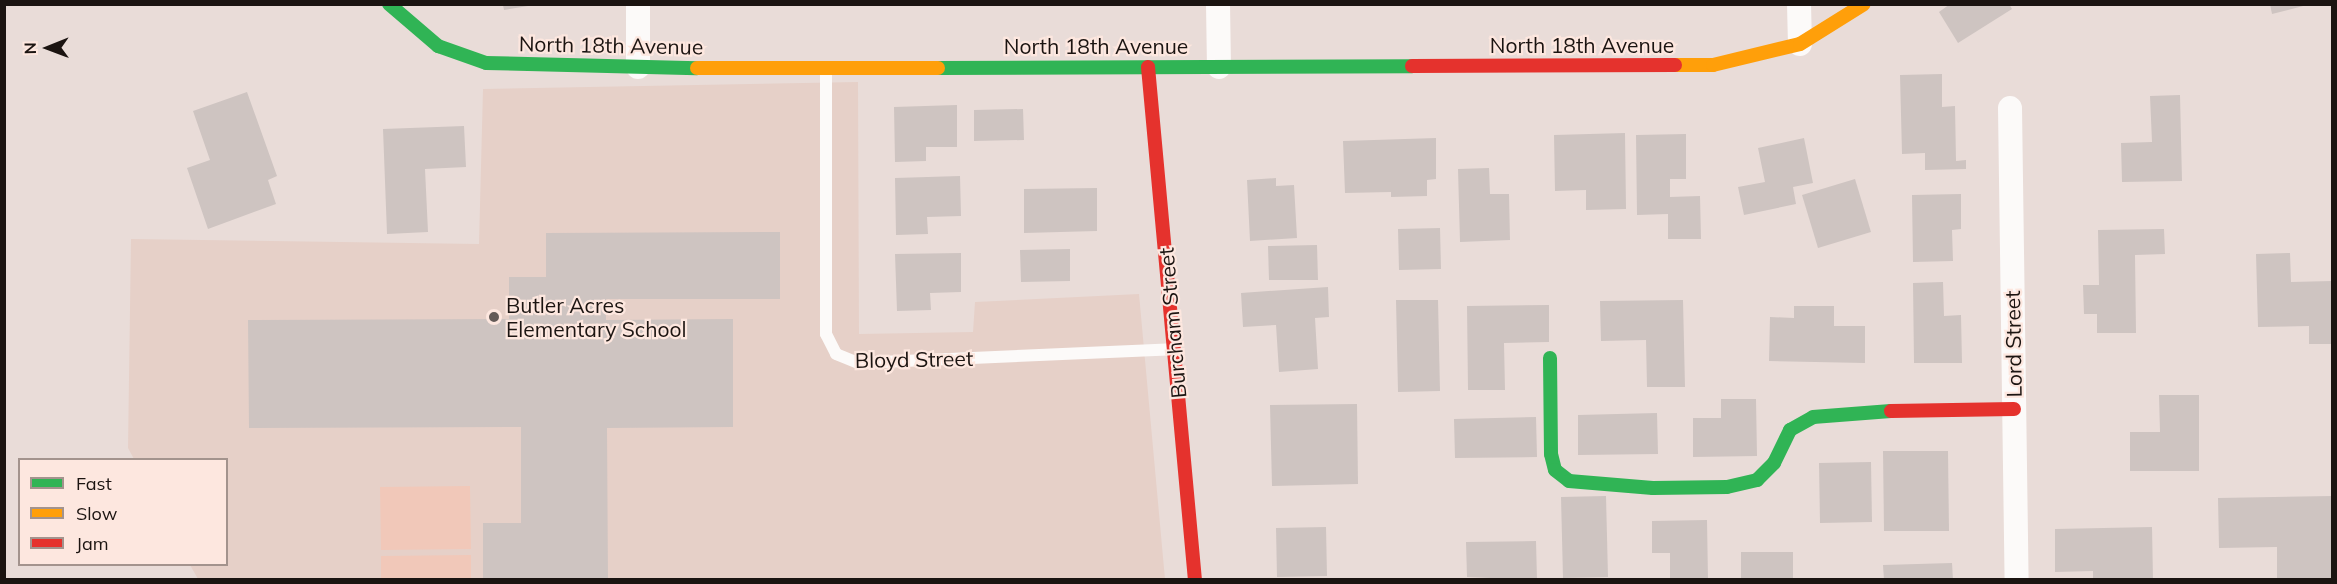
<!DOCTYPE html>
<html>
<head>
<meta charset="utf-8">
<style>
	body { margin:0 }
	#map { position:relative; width:2337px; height:584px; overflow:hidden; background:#e9dcd8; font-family:Mulish,sans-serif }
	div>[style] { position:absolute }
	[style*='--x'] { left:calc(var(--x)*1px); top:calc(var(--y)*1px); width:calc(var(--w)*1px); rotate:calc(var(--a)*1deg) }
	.built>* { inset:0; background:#e6d0c8 }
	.green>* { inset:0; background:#f1c8b9 }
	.building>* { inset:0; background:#cec4c1 }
	.lane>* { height:12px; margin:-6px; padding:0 6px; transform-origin:6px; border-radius:6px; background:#fcfaf9 }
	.street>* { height:24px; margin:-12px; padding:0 12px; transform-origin:12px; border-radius:12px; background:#fcfaf9 }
	.fast>* { height:14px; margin:-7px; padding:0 7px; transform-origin:7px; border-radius:7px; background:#30b455 }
	.slow>* { height:14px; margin:-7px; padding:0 7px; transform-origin:7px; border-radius:7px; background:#ff9f0a }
	.jam>* { height:14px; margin:-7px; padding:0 7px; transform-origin:7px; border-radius:7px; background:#e5322d }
	.dots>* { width:16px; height:16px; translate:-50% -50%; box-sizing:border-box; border:3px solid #fde7df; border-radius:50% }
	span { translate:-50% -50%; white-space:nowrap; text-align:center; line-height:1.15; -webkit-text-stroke:4.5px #fde7df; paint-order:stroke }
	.street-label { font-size:21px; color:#1b1411 }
	.poi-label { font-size:21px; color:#1b1411 }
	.left { translate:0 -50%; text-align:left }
	.frame { position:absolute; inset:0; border:6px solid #1b1411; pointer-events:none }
	.legend { position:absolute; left:18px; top:458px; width:210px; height:108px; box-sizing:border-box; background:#fde7df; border:2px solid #a3938d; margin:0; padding:8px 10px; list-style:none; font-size:18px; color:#1b1411 }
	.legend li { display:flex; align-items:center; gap:12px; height:30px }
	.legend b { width:30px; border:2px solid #a3938d }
	.north { position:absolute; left:18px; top:18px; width:60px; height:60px; -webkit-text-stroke:4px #fde7df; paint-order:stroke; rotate:269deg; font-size:16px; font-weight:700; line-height:24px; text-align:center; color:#1b1411 }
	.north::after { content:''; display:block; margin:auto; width:21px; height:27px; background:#1b1411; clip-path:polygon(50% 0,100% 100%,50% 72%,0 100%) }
</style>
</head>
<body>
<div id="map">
	<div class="built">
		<div style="clip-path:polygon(858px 82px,859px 334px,973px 332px,975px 302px,1139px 294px,1165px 579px,198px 579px,190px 565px,226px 564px,226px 460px,134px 459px,128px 448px,131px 239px,479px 244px,483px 89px)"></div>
	</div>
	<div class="green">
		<div style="clip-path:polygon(470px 486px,471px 549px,381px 550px,380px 487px)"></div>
		<div style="clip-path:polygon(471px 555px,471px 579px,381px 579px,381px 556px)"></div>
	</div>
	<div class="building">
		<div style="clip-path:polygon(1950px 4px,2009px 4px,2012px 9px,1958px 43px,1939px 12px)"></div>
		<div style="clip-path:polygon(2270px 4px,2307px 4px,2307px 5px,2272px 14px)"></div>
		<div style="clip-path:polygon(503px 5px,528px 5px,528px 6px,504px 10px)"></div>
		<div style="clip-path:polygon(1942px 74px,1942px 107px,1955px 106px,1956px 161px,1966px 160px,1966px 169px,1925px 170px,1925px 153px,1902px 154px,1900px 75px)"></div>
		<div style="clip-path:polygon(247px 92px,277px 176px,268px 180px,276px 204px,208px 229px,187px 168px,210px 160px,193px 111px)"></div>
		<div style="clip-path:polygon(2180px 95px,2182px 181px,2122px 182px,2121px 143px,2152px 142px,2150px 96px)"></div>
		<div style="clip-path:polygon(957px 105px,957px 147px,926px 147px,926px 161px,895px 162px,894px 107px)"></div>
		<div style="clip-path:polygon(1023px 109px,1024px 140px,974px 141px,974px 110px)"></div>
		<div style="clip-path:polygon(464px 126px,466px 167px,425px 169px,428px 232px,387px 234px,383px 129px)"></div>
		<div style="clip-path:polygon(1625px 133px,1626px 209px,1586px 210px,1586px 190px,1555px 191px,1554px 135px)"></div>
		<div style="clip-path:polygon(1686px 134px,1686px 179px,1670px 179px,1670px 197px,1700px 196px,1701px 239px,1668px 239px,1668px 214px,1637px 215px,1636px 135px)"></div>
		<div style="clip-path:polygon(1436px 138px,1436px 179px,1427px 180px,1427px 196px,1391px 197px,1391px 192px,1345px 193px,1343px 141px)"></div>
		<div style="clip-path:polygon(1804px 138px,1813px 183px,1793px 187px,1796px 204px,1744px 215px,1738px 187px,1765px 182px,1758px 148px)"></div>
		<div style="clip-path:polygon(1489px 168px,1490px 194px,1509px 194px,1510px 240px,1460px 242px,1458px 169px)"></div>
		<div style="clip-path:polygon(960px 176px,961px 216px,927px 217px,928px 234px,896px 235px,895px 178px)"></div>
		<div style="clip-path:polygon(1276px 178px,1276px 186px,1294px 185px,1297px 238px,1250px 241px,1247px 180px)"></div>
		<div style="clip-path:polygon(1855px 179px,1871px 232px,1818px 248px,1802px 195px)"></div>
		<div style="clip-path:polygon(1097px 188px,1097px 231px,1024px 233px,1024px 189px)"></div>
		<div style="clip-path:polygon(1961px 194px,1961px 229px,1952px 230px,1953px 261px,1913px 262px,1912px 195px)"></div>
		<div style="clip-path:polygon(1440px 228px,1441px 269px,1399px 270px,1398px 229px)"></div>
		<div style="clip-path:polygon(2164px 229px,2165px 254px,2135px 255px,2136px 333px,2097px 333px,2097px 314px,2084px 314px,2083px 285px,2099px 285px,2098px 230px)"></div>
		<div style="clip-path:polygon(780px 232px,780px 299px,606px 299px,606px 320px,733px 319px,733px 427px,607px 428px,608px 580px,483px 580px,483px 523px,521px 523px,521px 427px,249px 428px,248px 320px,509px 319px,509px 277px,546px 277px,546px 233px)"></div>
		<div style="clip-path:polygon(1317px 245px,1318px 280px,1269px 280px,1268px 246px)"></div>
		<div style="clip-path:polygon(1070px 249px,1070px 281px,1021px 282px,1020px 250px)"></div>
		<div style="clip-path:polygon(961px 253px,961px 292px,930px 293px,931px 310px,897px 311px,895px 254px)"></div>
		<div style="clip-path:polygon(2290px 253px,2291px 282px,2332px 281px,2332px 344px,2309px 344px,2309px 326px,2258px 327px,2256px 254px)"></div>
		<div style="clip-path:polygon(1943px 282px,1944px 316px,1961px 315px,1962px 363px,1914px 363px,1913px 283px)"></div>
		<div style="clip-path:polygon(1328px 287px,1329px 317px,1315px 318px,1318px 369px,1279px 372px,1276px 325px,1243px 327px,1241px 293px)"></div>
		<div style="clip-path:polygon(1396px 300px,1438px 300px,1440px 391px,1398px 392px)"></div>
		<div style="clip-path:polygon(1683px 300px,1685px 387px,1647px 387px,1646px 340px,1601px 341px,1600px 301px)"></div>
		<div style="clip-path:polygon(1549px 305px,1549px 342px,1504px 343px,1505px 390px,1468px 390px,1467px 306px)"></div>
		<div style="clip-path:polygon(1794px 306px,1834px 306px,1834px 326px,1865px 326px,1865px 363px,1769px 361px,1770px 317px,1794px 318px)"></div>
		<div style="clip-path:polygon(2159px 395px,2199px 395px,2199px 471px,2130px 471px,2130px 432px,2160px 432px)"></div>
		<div style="clip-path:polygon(1721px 399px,1756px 399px,1757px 456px,1693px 457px,1693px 418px,1721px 418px)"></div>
		<div style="clip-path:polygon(1357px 404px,1358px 484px,1272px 486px,1270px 405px)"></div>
		<div style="clip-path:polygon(1657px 413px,1658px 454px,1578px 455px,1578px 415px)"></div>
		<div style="clip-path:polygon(1536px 417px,1537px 457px,1455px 458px,1454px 419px)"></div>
		<div style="clip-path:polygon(1883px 451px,1948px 451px,1949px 531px,1884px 531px)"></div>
		<div style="clip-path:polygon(1871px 462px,1872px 522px,1820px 523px,1819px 463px)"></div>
		<div style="clip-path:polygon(1606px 496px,1608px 577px,1563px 578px,1561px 497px)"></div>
		<div style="clip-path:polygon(2332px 496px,2332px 580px,2277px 580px,2277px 547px,2219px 548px,2218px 498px)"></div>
		<div style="clip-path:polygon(1707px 520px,1708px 580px,1670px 580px,1670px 553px,1652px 553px,1652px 521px)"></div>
		<div style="clip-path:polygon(1326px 527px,1327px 576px,1277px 577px,1276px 528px)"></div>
		<div style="clip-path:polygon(2152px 527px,2153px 580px,2093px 580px,2093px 571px,2055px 572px,2055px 529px)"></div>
		<div style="clip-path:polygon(1536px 541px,1537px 580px,1467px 577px,1466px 542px)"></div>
		<div style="clip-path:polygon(1741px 552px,1793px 552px,1793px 580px,1741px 580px)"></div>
		<div style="clip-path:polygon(1952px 563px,1953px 580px,1884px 580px,1883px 565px)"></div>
	</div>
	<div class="lane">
		<div style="--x:826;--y:69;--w:265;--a:90"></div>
		<div style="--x:826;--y:334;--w:22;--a:63"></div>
		<div style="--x:836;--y:354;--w:24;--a:22"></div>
		<div style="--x:858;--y:363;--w:315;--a:-2.5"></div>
	</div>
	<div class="street">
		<div style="--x:638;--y:4;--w:63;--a:90"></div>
		<div style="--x:1218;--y:4;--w:63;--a:89.1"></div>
		<div style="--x:1799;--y:4;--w:40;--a:88.6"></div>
		<div style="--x:2010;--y:108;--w:472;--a:89.2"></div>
	</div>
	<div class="fast">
		<div style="--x:389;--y:4;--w:65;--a:40.6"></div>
		<div style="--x:438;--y:46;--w:51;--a:19.5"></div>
		<div style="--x:486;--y:63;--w:211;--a:1.4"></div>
		<div style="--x:938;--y:68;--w:474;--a:-0.2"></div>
		<div style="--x:1550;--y:358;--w:96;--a:89.4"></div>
		<div style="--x:1551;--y:454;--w:16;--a:76"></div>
		<div style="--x:1555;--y:470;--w:18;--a:38"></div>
		<div style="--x:1569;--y:481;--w:84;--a:4.8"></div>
		<div style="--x:1653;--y:488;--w:74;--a:-0.8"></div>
		<div style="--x:1727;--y:487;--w:31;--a:-13"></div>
		<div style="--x:1757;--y:480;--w:24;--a:-45"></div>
		<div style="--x:1774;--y:463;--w:37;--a:-64"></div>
		<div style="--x:1790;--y:430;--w:26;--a:-29"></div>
		<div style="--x:1813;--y:417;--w:78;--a:-4.4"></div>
	</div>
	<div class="slow">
		<div style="--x:1675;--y:65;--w:38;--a:0"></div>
		<div style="--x:1713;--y:65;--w:89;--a:-13.6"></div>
		<div style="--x:1800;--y:44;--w:75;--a:-32"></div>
		<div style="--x:697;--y:68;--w:241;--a:0"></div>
	</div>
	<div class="jam">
		<div style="--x:1412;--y:66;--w:263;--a:-0.2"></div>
		<div style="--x:1148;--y:67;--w:515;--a:84.77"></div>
		<div style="--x:1891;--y:411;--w:123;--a:-0.9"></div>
	</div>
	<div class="dots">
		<div style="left:494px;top:317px;background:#635a57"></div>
	</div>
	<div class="street-label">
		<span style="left:611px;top:45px;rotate:1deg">North 18th Avenue</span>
		<span style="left:1582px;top:45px">North 18th Avenue</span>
		<span style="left:1096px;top:46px">North 18th Avenue</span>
		<span style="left:1172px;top:323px;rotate:-95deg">Burcham Street</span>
		<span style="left:2013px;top:344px;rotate:-91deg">Lord Street</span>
		<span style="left:914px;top:359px;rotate:-1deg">Bloyd Street</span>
	</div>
	<div class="poi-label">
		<span class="left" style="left:506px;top:317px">Butler Acres<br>Elementary School</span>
	</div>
	<div class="frame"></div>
	<ul class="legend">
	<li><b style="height:8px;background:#30b455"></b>Fast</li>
	<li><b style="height:8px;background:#ff9f0a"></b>Slow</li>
	<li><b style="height:8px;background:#e5322d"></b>Jam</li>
	</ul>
	<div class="north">N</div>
</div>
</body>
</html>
